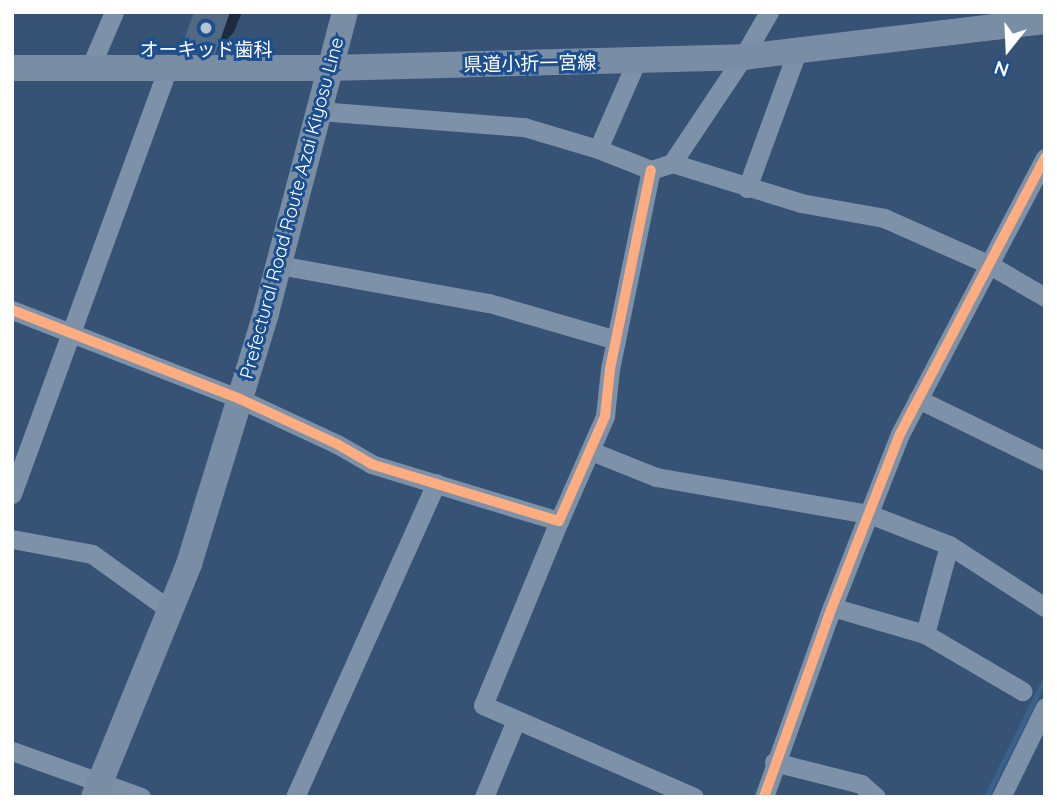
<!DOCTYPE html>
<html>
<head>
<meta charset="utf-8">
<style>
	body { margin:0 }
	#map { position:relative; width:1057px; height:809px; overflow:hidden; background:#365274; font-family:Quicksand,"Noto Sans JP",sans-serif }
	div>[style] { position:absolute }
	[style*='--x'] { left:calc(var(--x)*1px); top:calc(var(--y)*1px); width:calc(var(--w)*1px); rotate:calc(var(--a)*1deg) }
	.shadow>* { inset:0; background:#0007 }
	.stream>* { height:5px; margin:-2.5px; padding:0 2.5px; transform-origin:2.5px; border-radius:2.5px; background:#3b618d }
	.building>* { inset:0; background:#526984 }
	.street>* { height:19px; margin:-9.5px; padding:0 9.5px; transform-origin:9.5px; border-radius:9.5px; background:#7d92a8 }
	.secondary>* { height:26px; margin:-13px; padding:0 13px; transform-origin:13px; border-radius:13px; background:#798da4 }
	.cycleway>* { height:10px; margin:-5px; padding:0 5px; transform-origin:5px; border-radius:5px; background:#ffac80 }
	.dots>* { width:19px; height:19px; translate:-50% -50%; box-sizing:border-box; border:4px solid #1b4f8f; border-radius:50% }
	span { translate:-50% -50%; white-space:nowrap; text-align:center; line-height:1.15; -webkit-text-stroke:6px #1b4f8f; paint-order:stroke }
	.poi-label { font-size:19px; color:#fff }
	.street-label { font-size:19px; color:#fff }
	.frame { position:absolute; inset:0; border:14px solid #fff; pointer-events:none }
	.north { position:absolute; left:973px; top:14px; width:70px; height:70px; -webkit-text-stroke:5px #1b4f8f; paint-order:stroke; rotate:198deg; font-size:19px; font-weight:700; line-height:28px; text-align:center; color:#fff }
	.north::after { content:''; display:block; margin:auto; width:24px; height:32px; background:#fff; clip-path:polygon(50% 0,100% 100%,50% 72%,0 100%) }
</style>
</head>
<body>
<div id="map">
	<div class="shadow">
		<div style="clip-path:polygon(196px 12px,242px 12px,234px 32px,214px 53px)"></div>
	</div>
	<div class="stream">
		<div style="--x:986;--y:797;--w:133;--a:-63.6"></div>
	</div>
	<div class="building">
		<div style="clip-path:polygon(194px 12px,230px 12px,215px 55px,183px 43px)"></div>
	</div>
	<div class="street">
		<div style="--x:90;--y:68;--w:61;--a:-66.8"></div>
		<div style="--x:319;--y:111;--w:206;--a:4.5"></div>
		<div style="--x:524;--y:127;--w:77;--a:16.6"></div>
		<div style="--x:598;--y:149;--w:57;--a:21.6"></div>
		<div style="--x:651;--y:170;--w:22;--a:-18"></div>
		<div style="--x:672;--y:163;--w:128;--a:-56.2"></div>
		<div style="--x:743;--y:57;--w:52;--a:-60"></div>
		<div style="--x:598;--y:149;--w:95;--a:-66.4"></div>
		<div style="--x:672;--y:163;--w:135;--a:17.2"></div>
		<div style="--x:801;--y:203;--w:84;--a:10.2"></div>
		<div style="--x:884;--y:218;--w:114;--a:23.9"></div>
		<div style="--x:988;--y:264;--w:66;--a:30.1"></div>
		<div style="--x:747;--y:188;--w:146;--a:-69.9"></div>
		<div style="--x:279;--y:265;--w:213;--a:10.3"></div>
		<div style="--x:489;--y:303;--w:132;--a:16.2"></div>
		<div style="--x:12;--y:310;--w:245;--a:21.3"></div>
		<div style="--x:240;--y:399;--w:107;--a:24.9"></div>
		<div style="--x:337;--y:444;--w:39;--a:30"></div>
		<div style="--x:371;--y:464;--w:196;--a:16.9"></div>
		<div style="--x:559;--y:521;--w:115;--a:-66.3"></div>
		<div style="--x:605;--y:416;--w:47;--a:-83.9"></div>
		<div style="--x:610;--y:369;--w:203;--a:-78.4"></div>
		<div style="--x:918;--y:399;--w:141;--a:26"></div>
		<div style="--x:591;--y:451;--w:70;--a:21.8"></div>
		<div style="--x:656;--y:477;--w:216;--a:9.9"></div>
		<div style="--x:869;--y:514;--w:86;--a:21.2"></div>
		<div style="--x:949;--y:545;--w:114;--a:32.9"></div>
		<div style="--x:12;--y:494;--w:456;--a:-69.9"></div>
		<div style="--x:559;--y:521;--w:199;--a:112.4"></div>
		<div style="--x:483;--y:705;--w:230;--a:23.6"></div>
		<div style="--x:12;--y:539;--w:81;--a:10.6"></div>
		<div style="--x:92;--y:554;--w:96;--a:35.7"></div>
		<div style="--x:832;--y:607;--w:97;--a:16.2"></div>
		<div style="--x:925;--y:634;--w:113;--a:30.4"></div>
		<div style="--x:925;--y:634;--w:92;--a:-74.9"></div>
		<div style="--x:12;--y:751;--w:137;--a:19.6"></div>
		<div style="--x:774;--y:762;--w:90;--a:14.2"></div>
		<div style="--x:861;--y:784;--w:20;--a:41"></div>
		<div style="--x:295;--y:797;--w:344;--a:-65.8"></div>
		<div style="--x:484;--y:797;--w:83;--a:-67.4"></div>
		<div style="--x:764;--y:797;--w:193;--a:-70.3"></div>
		<div style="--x:829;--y:615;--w:194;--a:-68.6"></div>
		<div style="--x:900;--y:434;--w:312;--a:-62.3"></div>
		<div style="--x:1001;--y:797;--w:100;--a:-63.9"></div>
	</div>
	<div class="secondary">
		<div style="--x:12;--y:68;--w:318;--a:0"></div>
		<div style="--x:330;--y:68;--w:413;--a:-1.5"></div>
		<div style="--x:743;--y:57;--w:304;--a:-6.8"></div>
		<div style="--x:94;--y:797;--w:252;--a:-67.8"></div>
		<div style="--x:189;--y:564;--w:263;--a:-72.9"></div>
		<div style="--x:266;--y:313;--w:311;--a:-75.3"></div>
	</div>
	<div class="cycleway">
		<div style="--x:12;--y:310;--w:245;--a:21.3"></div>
		<div style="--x:240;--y:399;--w:107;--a:24.9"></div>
		<div style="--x:337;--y:444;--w:39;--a:30"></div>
		<div style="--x:371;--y:464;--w:196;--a:16.9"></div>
		<div style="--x:559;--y:521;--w:115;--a:-66.3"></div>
		<div style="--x:605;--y:416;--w:47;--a:-83.9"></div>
		<div style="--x:610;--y:369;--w:203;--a:-78.4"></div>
		<div style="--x:764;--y:797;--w:193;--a:-70.3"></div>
		<div style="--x:829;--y:615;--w:194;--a:-68.6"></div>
		<div style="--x:900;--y:434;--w:312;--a:-62.3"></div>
	</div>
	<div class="dots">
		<div style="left:206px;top:28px;background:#b9c2ce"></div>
	</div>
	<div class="poi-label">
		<span style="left:206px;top:50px">オーキッド歯科</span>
	</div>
	<div class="street-label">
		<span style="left:530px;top:64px;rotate:-1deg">県道小折一宮線</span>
		<span style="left:292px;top:208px;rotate:-75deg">Prefectural Road Route Azai Kiyosu Line</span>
	</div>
	<div class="frame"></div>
	<div class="north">N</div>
</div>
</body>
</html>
